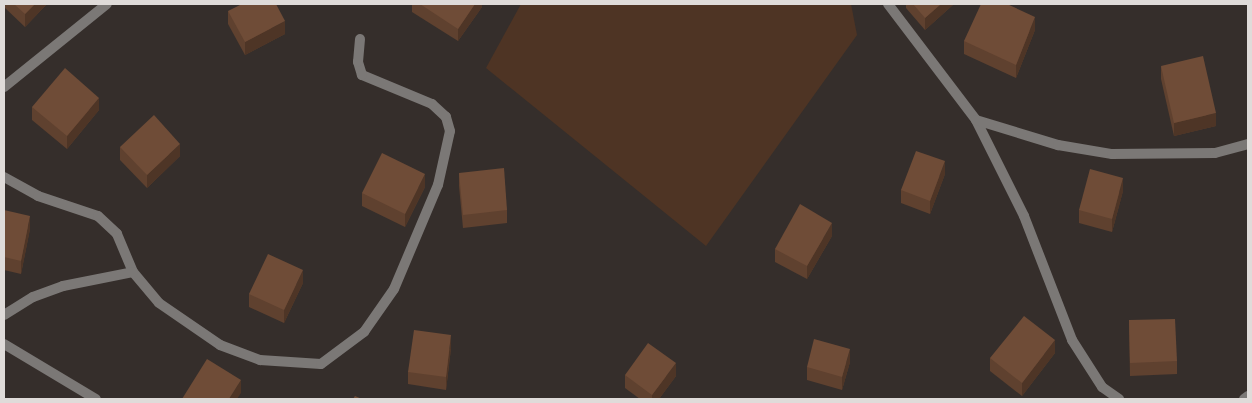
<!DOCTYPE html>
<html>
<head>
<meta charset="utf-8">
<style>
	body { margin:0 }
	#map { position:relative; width:1252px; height:403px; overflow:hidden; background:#352e2b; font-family:"Varela Round",sans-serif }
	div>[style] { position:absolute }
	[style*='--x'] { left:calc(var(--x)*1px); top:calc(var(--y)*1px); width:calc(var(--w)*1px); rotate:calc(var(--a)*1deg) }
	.green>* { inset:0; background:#4e3424 }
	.minor>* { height:10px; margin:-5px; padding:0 5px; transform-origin:5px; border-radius:5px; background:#7b7876 }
	.wall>* { inset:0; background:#5f412f }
	.shaded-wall>* { inset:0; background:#4e3526 }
	.building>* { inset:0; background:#6f4c37 }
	span { translate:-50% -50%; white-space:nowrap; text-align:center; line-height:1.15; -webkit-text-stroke:4px #2b2421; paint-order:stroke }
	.frame { position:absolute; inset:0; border:5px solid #dfdbd9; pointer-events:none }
</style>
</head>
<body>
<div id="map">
	<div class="green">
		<div style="clip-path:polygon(521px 4px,851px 4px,857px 35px,706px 246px,486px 68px)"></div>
	</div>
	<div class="minor">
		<div style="--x:888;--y:4;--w:146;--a:52.8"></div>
		<div style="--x:976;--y:120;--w:107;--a:63.4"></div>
		<div style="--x:1024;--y:216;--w:133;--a:68.8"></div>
		<div style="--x:1072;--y:340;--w:56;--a:57.4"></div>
		<div style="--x:1102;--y:387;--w:21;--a:35"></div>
		<div style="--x:4;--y:87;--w:132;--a:-38.9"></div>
		<div style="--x:976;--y:120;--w:86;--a:17"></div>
		<div style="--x:1058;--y:145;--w:55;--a:9.5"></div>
		<div style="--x:1112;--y:154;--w:103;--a:-0.6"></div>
		<div style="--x:1215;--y:153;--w:34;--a:-15"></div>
		<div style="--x:4;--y:177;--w:39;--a:29"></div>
		<div style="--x:38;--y:196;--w:63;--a:18.4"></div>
		<div style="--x:98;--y:216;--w:26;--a:43"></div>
		<div style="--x:117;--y:234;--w:41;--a:67.2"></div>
		<div style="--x:133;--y:272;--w:40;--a:50"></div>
		<div style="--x:159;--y:303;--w:74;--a:34.5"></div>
		<div style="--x:220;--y:345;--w:43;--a:20.6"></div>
		<div style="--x:260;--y:360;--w:61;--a:3.8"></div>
		<div style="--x:321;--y:364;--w:54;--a:-36.7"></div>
		<div style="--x:364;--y:332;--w:52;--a:-55.1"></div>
		<div style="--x:394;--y:289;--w:113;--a:-67.1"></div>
		<div style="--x:438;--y:185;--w:55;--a:-77.5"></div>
		<div style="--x:450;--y:131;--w:15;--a:-106"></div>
		<div style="--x:446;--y:117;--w:19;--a:-137"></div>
		<div style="--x:432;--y:104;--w:76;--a:-157.5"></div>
		<div style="--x:362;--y:75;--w:14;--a:-107"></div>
		<div style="--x:358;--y:62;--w:23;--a:-85"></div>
		<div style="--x:4;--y:315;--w:34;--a:-32"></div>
		<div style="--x:33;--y:297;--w:32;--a:-20"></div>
		<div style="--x:63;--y:286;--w:71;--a:-11.3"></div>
		<div style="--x:4;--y:344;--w:107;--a:30.9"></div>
		<div style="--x:1244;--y:399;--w:5;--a:-37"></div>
	</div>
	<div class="wall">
		<div style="clip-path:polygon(4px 4px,47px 4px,25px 27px,4px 7px)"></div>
		<div style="clip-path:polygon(412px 4px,482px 4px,482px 7px,458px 41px,412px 12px)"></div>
		<div style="clip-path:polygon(906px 4px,954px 4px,925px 30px,906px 8px)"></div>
		<div style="clip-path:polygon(228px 11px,285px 34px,245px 55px,228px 24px)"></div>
		<div style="clip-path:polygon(1035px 30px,1016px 78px,964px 54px,964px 41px)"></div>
		<div style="clip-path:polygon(1161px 66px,1216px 126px,1174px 136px,1161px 79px)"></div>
		<div style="clip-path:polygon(32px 107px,99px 110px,67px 149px,32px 120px)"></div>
		<div style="clip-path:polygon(120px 147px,180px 156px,147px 188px,120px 160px)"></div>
		<div style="clip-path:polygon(459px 173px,507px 210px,507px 223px,463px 228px,459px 186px)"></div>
		<div style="clip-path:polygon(945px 174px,930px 214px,901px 203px,901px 190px)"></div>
		<div style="clip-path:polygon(425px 187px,405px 227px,362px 206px,362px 193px)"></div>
		<div style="clip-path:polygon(1123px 191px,1112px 232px,1079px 223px,1079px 210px)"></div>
		<div style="clip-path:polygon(4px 210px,30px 229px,21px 274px,4px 270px)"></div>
		<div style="clip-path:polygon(832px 236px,807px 279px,775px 262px,775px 249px)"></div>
		<div style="clip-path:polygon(303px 283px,284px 323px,249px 307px,249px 294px)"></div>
		<div style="clip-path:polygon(1129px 320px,1177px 361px,1177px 374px,1130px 376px)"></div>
		<div style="clip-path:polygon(451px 348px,446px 390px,408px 384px,408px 372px)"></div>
		<div style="clip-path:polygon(1055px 353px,1022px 396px,990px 371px,990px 358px)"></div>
		<div style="clip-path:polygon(850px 362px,842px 390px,807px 380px,807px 367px)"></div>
		<div style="clip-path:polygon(625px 375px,676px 376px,659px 399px,640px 399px,625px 388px)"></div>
	</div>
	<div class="shaded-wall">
		<div style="clip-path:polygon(35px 4px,47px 4px,25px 27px,25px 14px)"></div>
		<div style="clip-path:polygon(475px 4px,482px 4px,482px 7px,458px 41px,458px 29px)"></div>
		<div style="clip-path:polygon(941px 4px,954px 4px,925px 30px,925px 18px)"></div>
		<div style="clip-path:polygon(1035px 17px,1035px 30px,1016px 78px,1016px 65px)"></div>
		<div style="clip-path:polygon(285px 21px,285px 34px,245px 55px,245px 42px)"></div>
		<div style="clip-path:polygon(99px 98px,99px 110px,67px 149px,67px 136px)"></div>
		<div style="clip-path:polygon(1216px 113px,1216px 126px,1174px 136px,1174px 123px)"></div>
		<div style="clip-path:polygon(180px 144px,180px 156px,147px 188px,147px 175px)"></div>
		<div style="clip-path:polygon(945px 161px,945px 174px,930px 214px,930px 201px)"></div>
		<div style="clip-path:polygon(425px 174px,425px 187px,405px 227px,405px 214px)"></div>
		<div style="clip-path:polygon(1123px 178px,1123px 191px,1112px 232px,1112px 219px)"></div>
		<div style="clip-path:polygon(30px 216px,30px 229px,21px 274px,21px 261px)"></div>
		<div style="clip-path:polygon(832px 223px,832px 236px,807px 279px,807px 266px)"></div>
		<div style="clip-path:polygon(303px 270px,303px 283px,284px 323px,284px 310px)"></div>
		<div style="clip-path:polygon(451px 335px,451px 348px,446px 390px,446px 377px)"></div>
		<div style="clip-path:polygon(1055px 340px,1055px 353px,1022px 396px,1022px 383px)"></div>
		<div style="clip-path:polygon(850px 349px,850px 362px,842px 390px,842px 377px)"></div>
		<div style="clip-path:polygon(676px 363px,676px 376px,659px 399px,652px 399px,652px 395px)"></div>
		<div style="clip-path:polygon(241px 380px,241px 393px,237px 399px,229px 399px)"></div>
	</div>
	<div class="building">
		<div style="clip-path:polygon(14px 4px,35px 4px,25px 14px)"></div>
		<div style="clip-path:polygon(242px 4px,276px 4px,285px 21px,245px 42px,228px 11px)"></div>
		<div style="clip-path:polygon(420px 4px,475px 4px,458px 29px)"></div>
		<div style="clip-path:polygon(913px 4px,941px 4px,925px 18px)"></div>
		<div style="clip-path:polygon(981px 4px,1007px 4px,1035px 17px,1016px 65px,964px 41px)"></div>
		<div style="clip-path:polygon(1203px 56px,1216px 113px,1174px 123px,1161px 66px)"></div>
		<div style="clip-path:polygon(65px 68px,99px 98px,67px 136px,32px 107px)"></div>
		<div style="clip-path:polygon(154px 115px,180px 144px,147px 175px,120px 147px)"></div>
		<div style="clip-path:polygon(916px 151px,945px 161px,930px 201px,901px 190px)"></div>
		<div style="clip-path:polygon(382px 153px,425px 174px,405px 214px,362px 193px)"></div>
		<div style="clip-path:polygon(504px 168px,507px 210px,463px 215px,459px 173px)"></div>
		<div style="clip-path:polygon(1090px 169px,1123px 178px,1112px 219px,1079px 210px)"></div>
		<div style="clip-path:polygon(800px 204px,832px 223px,807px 266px,775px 249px)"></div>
		<div style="clip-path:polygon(4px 210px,30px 216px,21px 261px,4px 257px)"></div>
		<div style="clip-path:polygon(268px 254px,303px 270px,284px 310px,249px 294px)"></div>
		<div style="clip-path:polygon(1024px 316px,1055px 340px,1022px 383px,990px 358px)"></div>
		<div style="clip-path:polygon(1175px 319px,1177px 361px,1130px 363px,1129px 320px)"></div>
		<div style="clip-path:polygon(414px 330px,451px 335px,446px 377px,408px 372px)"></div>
		<div style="clip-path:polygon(814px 339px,850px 349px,842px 377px,807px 367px)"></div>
		<div style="clip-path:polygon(648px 343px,676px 363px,652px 395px,625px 375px)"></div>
		<div style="clip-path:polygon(207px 359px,241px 380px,229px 399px,182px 399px)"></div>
		<div style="clip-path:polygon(355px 396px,362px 399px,353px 399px)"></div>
	</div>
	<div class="frame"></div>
</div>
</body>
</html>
